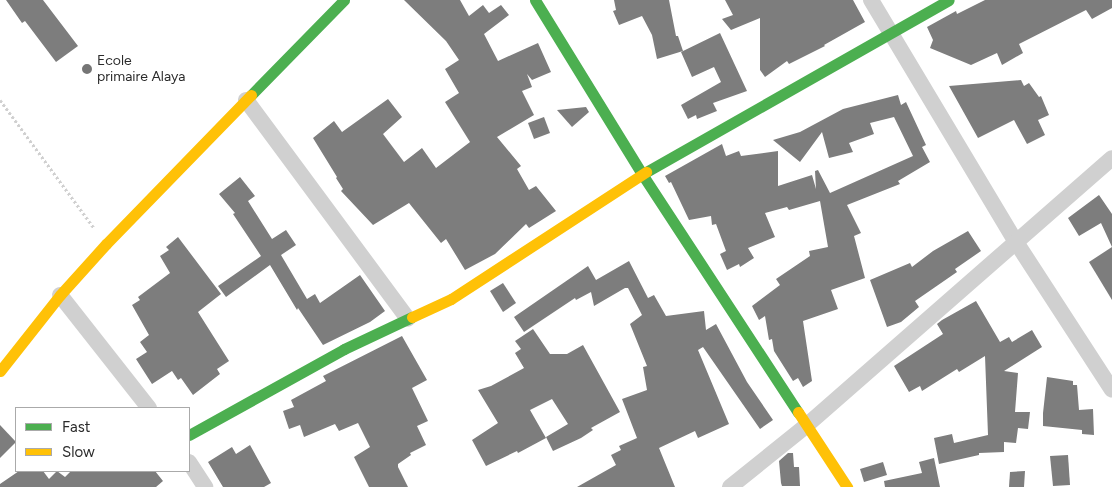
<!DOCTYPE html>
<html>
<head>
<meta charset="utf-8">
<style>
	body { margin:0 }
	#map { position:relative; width:1112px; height:487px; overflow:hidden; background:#fff; font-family:Figtree,sans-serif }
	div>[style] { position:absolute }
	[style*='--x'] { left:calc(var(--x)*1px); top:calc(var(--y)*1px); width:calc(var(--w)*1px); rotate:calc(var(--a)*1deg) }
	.building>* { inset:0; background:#7d7d7d }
	.path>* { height:3px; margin-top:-1.5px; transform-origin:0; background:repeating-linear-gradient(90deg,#d0d0d0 0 2.5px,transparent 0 5px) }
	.street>* { height:16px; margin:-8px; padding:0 8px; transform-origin:8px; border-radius:8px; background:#d0d0d0 }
	.fast>* { height:11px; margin:-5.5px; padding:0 5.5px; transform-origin:5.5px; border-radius:5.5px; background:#4caf50 }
	.slow>* { height:11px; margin:-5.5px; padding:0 5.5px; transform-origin:5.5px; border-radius:5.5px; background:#ffc107 }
	.dots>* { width:14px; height:14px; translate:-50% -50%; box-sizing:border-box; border:2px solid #fff; border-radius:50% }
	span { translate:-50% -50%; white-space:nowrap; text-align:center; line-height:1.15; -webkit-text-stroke:5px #fff; paint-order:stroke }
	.poi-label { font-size:14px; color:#2b2b2b }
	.left { translate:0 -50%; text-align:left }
	.legend { position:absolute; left:15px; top:407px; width:175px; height:65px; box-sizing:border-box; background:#fff; border:1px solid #aaa; margin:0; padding:6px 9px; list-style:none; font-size:15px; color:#2b2b2b }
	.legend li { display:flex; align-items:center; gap:10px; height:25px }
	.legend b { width:25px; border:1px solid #aaa }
</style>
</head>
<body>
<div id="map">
	<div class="building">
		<div style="clip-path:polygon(6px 0,43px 0,78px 46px,56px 62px,25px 21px,22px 23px)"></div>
		<div style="clip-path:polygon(404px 0,460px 0,469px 16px,483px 5px,489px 13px,501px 5px,509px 15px,484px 34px,498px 61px,538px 43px,551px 72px,532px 80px,527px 74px,532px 87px,522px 91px,534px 115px,497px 137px,521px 166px,517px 169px,529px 190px,536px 186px,556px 211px,529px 228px,526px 224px,495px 254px,465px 270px,446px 239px,441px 243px,409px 203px,373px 225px,341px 191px,343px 189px,336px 178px,337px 177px,313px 138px,334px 121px,342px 132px,388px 99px,402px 117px,383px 134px,404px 162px,422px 148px,436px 168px,470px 142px,445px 102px,459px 93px,445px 69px,459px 60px,446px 41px)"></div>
		<div style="clip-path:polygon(614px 0,669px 0,676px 36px,678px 36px,683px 51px,657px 59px,652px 35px,642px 16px,619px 25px,613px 11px,616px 10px)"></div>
		<div style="clip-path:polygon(725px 0,853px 0,865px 22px,824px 45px,825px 46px,789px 64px,787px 61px,765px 77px,760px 70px,760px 18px,731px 30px,722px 19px,733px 15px)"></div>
		<div style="clip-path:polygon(985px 0,1112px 0,1112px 8px,1092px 19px,1086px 10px,1019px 44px,1023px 53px,1002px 65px,997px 53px,971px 65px,930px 48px,933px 40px,927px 27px,956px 11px,957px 14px)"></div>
		<div style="clip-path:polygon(720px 33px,747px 91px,713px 103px,717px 111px,697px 119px,696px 115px,688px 119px,681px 105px,721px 82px,714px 67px,692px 77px,681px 52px)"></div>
		<div style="clip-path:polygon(1021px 80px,1024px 86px,1029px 83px,1039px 97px,1041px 96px,1049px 115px,1038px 120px,1045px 135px,1027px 144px,1014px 120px,978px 138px,949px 86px)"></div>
		<div style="clip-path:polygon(898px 95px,901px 105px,906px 102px,926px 145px,922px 147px,930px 162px,898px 181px,900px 184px,847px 205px,861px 233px,854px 236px,865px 278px,831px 290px,838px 309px,803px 321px,812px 381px,803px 387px,798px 378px,793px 381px,774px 351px,772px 339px,769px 340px,765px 316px,759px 320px,752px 306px,780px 285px,776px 279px,810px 256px,809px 251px,828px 247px,820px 201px,789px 210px,787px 207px,765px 213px,775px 237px,748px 248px,754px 258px,740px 267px,739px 264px,727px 270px,720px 254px,726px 251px,716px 224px,712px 225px,711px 216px,689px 220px,671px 182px,669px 183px,665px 176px,722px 144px,726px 156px,739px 151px,741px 156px,778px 151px,778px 186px,812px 175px,816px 189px,815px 171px,818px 170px,830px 193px,913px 156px,894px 117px,870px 123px,874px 134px,849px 143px,853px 152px,829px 158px,822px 132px,800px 162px,773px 140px,800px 132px,843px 109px)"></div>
		<div style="clip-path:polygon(586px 107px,589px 112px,572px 127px,557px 110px)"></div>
		<div style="clip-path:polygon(544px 117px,550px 133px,534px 139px,528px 123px)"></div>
		<div style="clip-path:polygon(240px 177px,255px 196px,248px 201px,272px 239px,286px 230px,296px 245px,281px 255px,307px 299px,315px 294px,320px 303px,360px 275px,385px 311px,370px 322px,323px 345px,298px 308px,297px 310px,270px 265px,226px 297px,218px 286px,261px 256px,233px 214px,235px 213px,219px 194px)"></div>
		<div style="clip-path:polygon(1099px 195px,1112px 214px,1112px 247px,1101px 223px,1079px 236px,1068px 218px)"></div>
		<div style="clip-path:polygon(968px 231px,981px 251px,955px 269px,957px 272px,915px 301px,919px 307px,901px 322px,887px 327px,870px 280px,910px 263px,912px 267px,933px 251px)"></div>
		<div style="clip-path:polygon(178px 237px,221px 294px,198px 312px,229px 361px,217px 369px,220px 374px,193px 395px,181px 378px,178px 380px,172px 371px,152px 384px,136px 359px,147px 352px,140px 342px,149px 335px,132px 305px,140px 300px,138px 297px,170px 273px,160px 256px,169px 250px,166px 247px)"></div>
		<div style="clip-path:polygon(1112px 247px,1112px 300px,1089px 262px)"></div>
		<div style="clip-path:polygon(629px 261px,648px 298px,654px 295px,666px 316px,704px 311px,706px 330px,716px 324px,747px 382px,773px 420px,760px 429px,703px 347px,698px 350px,729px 424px,698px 438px,695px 431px,659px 448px,675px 487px,577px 487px,616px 465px,611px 455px,621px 450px,619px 446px,637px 438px,622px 399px,647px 390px,643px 367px,647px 366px,630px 324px,642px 315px,628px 288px,625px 288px,594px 306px,591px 292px,576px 300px,575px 298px,524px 332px,514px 317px,588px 266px,596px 280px)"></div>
		<div style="clip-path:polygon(503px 283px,516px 303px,503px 312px,490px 291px)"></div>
		<div style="clip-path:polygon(976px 301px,1000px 342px,1009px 337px,1012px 342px,1032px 330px,1042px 347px,1004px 371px,1018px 373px,1015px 412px,1030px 412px,1028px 429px,1018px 428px,1016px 443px,1004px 442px,1004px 452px,979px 453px,979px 455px,939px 464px,934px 438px,952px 434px,954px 443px,988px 435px,985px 356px,959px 372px,957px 369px,922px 391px,920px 386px,909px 392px,894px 366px,943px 334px,937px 324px,942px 320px)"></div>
		<div style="clip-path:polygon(533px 329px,550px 354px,567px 354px,583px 345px,620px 412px,591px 428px,593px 430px,581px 438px,553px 451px,546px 437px,568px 424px,552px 399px,530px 410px,546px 438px,518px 453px,517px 451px,486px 466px,472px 440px,498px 423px,478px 390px,491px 386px,524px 368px,515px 353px,521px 349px,515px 341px)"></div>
		<div style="clip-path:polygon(402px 336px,427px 380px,412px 388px,428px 421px,417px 426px,426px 445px,410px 453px,411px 455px,398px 464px,398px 467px,408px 487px,369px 487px,354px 457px,370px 447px,358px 423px,339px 431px,335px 424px,304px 437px,300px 425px,289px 429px,283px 411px,294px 407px,291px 400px,326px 381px,323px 376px)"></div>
		<div style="clip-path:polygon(1047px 377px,1073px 381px,1073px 385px,1077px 385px,1079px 410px,1093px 409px,1094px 435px,1082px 434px,1082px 430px,1043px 426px,1043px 413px)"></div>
		<div style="clip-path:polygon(0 425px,16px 442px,0 458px)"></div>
		<div style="clip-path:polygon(250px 445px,271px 483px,264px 487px,223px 487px,208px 462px,232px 447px,236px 454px)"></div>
		<div style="clip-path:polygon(788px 453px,793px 453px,794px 467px,799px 467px,800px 486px,782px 486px,781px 483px,779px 461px)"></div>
		<div style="clip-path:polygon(1068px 455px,1070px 485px,1053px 486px,1050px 456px)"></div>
		<div style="clip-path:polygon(934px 458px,940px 487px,885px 487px,884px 481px,922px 473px,919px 462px)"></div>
		<div style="clip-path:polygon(883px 462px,887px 475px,864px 482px,860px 469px)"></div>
		<div style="clip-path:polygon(19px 471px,43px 471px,49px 479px,57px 471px,65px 477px,71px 471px,155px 471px,163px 481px,156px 487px,0 487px,0 484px)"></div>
		<div style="clip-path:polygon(1025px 471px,1024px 487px,1009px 487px,1010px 472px)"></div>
	</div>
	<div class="path">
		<div style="--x:0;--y:100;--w:159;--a:53.7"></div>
	</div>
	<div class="street">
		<div style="--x:871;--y:0;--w:282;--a:59.1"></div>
		<div style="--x:1016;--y:242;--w:176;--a:57"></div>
		<div style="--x:246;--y:100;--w:272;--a:53.5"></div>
		<div style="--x:60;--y:295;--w:144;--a:51.8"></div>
		<div style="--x:189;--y:462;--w:30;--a:57"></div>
		<div style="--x:730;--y:487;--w:99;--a:-38.8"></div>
		<div style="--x:807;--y:425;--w:405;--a:-41.2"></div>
	</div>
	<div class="fast">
		<div style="--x:535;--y:0;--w:204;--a:58.4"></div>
		<div style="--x:642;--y:174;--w:285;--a:56.8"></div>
		<div style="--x:251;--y:95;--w:133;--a:-45.6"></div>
		<div style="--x:646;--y:172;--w:348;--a:-29.6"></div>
		<div style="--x:189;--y:435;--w:177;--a:-29"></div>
		<div style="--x:344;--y:349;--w:75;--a:-25.2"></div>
	</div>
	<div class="slow">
		<div style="--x:412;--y:317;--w:43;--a:-24.8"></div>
		<div style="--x:451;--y:299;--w:233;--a:-33.1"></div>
		<div style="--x:0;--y:371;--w:97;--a:-51.7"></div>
		<div style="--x:60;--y:295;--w:69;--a:-48"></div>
		<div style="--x:106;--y:244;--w:208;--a:-45.8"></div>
		<div style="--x:798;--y:412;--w:90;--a:56.8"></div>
	</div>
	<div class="dots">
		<div style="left:87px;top:69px;background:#757575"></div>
	</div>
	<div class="poi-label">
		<span class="left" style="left:97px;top:69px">Ecole<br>primaire Alaya</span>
	</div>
	<ul class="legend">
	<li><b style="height:6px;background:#4caf50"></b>Fast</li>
	<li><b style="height:6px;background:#ffc107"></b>Slow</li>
	</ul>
</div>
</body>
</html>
